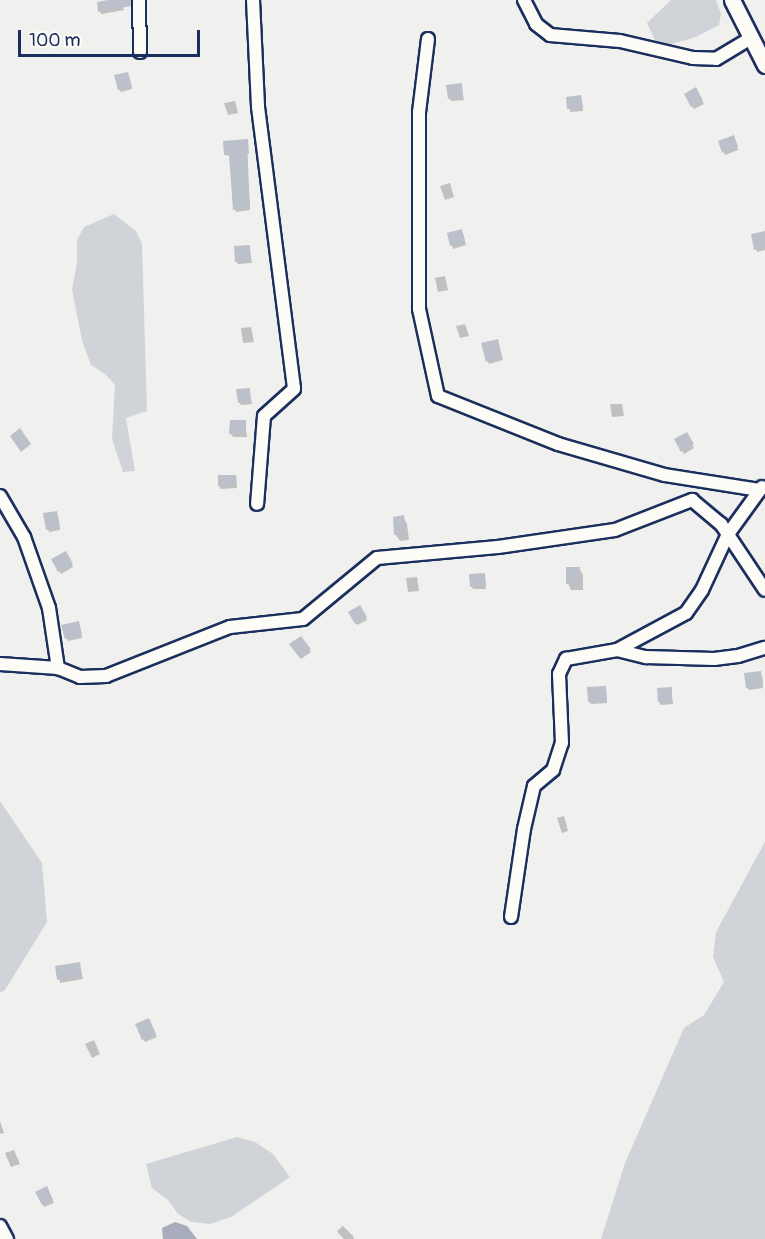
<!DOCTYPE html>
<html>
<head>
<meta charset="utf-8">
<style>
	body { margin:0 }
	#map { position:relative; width:765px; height:1239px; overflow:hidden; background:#f0f0ee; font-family:Pangolin,sans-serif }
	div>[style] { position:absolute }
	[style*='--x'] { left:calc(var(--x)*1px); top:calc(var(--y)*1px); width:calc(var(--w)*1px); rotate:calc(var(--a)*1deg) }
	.green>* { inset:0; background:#d0d3d8 }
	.water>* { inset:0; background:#a7adbd }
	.shadow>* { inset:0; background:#0003 }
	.building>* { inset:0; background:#bbc0ca }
	.roads { filter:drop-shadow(2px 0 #1b2f5e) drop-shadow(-2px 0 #1b2f5e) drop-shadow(0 2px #1b2f5e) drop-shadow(0 -2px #1b2f5e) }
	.minor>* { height:12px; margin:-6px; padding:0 6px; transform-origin:6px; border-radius:6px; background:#fdfcf7 }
	.tertiary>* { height:15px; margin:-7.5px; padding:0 7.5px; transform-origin:7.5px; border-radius:7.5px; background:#fdfcf7 }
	span { translate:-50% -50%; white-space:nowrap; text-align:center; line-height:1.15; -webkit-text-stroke:5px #fdfcf7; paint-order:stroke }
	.scale { position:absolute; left:18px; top:30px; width:182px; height:27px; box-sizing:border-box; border:3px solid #1b2f5e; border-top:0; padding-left:8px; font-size:18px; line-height:21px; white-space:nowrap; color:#1b2f5e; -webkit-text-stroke:4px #fdfcf7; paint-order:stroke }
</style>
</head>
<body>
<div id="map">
	<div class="green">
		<div style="clip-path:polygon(671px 0,716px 0,721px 14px,719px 25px,696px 37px,665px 46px,655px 40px,647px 23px)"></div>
		<div style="clip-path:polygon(114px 214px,136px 231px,142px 244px,147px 411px,126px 418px,135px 471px,123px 472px,112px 439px,115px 385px,105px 374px,91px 365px,82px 340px,72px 290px,77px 262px,77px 240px,84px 227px)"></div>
		<div style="clip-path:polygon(0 801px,42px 863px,47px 922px,5px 990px,0 993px)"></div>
		<div style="clip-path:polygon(765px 842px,765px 1239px,601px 1239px,625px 1163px,684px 1028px,704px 1015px,724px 982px,713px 957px,716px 932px)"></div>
		<div style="clip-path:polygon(237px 1137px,255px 1142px,273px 1154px,290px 1177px,231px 1217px,210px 1224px,192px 1222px,178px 1214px,168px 1200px,152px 1188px,146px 1164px)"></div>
	</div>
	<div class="water">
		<div style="clip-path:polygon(175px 1222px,187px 1226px,197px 1239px,163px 1239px,162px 1228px)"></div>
	</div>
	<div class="shadow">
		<div style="clip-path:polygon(117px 0,121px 0,124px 10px,101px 14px,100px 11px)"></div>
		<div style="clip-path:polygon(129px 76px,132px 89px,121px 92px,119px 89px)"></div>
		<div style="clip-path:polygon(461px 84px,464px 100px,451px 101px,450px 98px)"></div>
		<div style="clip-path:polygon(695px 89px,704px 104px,694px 109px,686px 94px)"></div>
		<div style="clip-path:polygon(581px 97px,583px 111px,570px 112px,568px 98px)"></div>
		<div style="clip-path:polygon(235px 101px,238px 113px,228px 115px,224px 103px)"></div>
		<div style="clip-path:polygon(735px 140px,738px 150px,725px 155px,720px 142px)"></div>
		<div style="clip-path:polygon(247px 141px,250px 210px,236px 212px,231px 157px,226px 155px)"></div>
		<div style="clip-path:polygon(450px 183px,454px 197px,445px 200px,440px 186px)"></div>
		<div style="clip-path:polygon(463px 233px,466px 245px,453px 249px,448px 234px)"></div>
		<div style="clip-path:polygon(765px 233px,765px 250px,757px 252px,756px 249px)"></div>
		<div style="clip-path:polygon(249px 247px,252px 263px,238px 264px,236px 261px)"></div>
		<div style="clip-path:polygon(445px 276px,448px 290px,438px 292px,435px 278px)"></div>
		<div style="clip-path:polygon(465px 324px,469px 336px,460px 338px,456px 326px)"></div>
		<div style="clip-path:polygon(251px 327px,254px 342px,243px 343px,241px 328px)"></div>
		<div style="clip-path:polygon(498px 343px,503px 360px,489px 364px,488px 361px)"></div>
		<div style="clip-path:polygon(249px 390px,252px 404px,241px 405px,239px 402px)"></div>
		<div style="clip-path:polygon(610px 404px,622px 404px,624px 416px,612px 417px)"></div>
		<div style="clip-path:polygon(245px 422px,247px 437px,233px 437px,231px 434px)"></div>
		<div style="clip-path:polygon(686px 434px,694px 448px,684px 454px,676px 440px)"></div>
		<div style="clip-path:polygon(235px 476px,237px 488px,221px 489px,219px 486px)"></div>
		<div style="clip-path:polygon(58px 515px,60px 530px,49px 532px,48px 529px)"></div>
		<div style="clip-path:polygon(403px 517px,407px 524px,409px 540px,400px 541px,396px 535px)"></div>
		<div style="clip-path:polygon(65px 554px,73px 567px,61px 574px,54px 560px)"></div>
		<div style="clip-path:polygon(579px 568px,583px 575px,583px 590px,571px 590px,568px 583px)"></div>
		<div style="clip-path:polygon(484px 575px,486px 589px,473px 589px,471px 586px)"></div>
		<div style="clip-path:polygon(417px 577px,419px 591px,408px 592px,406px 578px)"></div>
		<div style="clip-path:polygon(360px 607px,367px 620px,357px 625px,350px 612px)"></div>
		<div style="clip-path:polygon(80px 626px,82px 638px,68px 641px,66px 638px)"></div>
		<div style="clip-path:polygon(301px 638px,311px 652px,301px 659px,291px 645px)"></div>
		<div style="clip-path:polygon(762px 675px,763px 688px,749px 690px,747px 688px)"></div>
		<div style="clip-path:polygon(605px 687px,607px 703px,591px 704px,589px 701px)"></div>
		<div style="clip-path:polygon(671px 689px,673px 704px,661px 705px,659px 702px)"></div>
		<div style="clip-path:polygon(564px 816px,568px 831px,562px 833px,557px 818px)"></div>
		<div style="clip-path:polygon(79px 964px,83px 979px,60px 983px,57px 968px)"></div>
		<div style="clip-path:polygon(149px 1020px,157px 1037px,145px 1042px,137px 1025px)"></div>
		<div style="clip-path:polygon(94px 1040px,100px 1054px,92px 1058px,85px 1044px)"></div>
		<div style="clip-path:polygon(0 1121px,4px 1133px,0 1134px)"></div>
		<div style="clip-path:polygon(14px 1150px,20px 1164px,11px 1167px,5px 1153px)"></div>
		<div style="clip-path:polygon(47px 1188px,54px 1203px,44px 1207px,37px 1193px)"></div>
		<div style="clip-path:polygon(343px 1226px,353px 1236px,354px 1239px,344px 1239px,339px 1234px,337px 1231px)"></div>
	</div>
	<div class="building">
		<div style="clip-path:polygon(108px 0,131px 0,131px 6px,98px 12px,97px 2px)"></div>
		<div style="clip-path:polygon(128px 72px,132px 87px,118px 90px,114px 75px)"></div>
		<div style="clip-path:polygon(462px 83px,463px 97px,448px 99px,446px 85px)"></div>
		<div style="clip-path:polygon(696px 87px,703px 101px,691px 107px,684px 94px)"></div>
		<div style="clip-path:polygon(581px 95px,583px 108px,567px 109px,566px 97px)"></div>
		<div style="clip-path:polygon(734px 135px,738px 147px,722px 153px,718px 141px)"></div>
		<div style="clip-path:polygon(248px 139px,249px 154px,245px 154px,250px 208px,233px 210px,229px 155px,224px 155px,223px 141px)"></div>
		<div style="clip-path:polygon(462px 229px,465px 243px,450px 246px,447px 233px)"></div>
		<div style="clip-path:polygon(765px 231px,765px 247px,754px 250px,751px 234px)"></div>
		<div style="clip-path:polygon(250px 245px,251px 260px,235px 262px,234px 246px)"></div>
		<div style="clip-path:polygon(498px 339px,502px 357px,486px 362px,481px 343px)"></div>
		<div style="clip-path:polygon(250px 388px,251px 402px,238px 403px,236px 389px)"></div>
		<div style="clip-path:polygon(230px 420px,246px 420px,246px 435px,229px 434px)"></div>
		<div style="clip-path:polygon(20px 428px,31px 444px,21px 452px,10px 436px)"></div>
		<div style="clip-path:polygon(687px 432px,694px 444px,681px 452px,674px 439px)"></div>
		<div style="clip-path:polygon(218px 475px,236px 475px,237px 486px,218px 486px)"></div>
		<div style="clip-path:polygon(57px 511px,60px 527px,46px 530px,43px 513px)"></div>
		<div style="clip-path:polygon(404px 515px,406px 534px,394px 535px,393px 517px)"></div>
		<div style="clip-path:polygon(66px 551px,73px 564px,58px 572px,51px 559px)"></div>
		<div style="clip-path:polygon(566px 567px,580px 567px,580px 583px,566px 584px)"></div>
		<div style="clip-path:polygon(485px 573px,486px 586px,470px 587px,469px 574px)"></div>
		<div style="clip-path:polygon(360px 605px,367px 617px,355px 624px,348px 612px)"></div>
		<div style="clip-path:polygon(79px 621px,82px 635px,65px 639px,61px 625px)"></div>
		<div style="clip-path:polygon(301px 636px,311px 649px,299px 657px,289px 644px)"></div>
		<div style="clip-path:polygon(761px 671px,763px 686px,746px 688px,744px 673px)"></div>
		<div style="clip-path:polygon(606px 686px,607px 701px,588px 702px,587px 687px)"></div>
		<div style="clip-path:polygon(672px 687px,672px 702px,658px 702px,657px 688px)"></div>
		<div style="clip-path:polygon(80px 962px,82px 976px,57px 980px,55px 966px)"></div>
		<div style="clip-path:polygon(149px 1018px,156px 1034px,142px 1040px,135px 1024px)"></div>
		<div style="clip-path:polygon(47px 1186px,53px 1200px,42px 1205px,35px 1192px)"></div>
	</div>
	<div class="roads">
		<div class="minor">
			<div style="--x:139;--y:0;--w:52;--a:88.9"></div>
			<div style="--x:253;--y:0;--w:107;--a:87.3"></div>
			<div style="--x:258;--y:107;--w:284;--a:82.7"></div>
			<div style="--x:294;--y:389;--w:40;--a:138"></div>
			<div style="--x:264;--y:416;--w:88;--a:94.5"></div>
			<div style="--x:524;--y:0;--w:27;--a:63"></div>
			<div style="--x:536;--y:24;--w:18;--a:38"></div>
			<div style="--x:550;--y:35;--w:70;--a:4.9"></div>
			<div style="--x:620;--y:41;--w:75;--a:13.1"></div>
			<div style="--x:693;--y:58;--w:23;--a:2"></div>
			<div style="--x:716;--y:59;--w:41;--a:-31"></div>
			<div style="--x:428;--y:39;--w:74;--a:97"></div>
			<div style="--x:419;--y:112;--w:197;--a:90"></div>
			<div style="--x:419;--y:309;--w:89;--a:77.7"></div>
			<div style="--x:438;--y:396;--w:129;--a:21.8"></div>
			<div style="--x:558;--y:444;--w:111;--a:16.2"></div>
			<div style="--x:665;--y:475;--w:96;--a:9"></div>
			<div style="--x:0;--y:496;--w:48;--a:59.7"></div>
			<div style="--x:24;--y:537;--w:75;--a:70.6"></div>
			<div style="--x:49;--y:608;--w:61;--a:81.5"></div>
			<div style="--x:58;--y:668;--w:24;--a:22"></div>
			<div style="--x:80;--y:677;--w:26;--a:-2"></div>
			<div style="--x:106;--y:676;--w:133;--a:-21.6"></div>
			<div style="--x:230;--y:627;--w:73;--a:-6.3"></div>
			<div style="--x:303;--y:619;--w:96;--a:-39.5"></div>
			<div style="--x:377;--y:558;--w:121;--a:-5.2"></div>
			<div style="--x:498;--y:547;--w:118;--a:-8.3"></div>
			<div style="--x:615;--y:530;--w:83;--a:-21.3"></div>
			<div style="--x:692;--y:500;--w:38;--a:40"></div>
			<div style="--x:721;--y:524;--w:79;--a:56.3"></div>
			<div style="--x:617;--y:650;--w:30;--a:14"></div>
			<div style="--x:646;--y:657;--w:68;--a:1.7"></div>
			<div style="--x:714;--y:659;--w:24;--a:-7"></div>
			<div style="--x:738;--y:656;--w:28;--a:-17"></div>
			<div style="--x:0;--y:664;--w:58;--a:3.9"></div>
			<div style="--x:511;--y:917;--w:89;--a:-81.6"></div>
			<div style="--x:524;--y:829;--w:44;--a:-76.9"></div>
			<div style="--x:534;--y:786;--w:25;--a:-40"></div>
			<div style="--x:553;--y:770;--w:28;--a:-72"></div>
			<div style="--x:562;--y:743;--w:69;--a:-92.5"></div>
			<div style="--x:559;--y:674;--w:17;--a:-65"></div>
			<div style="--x:566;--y:659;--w:52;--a:-10"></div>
			<div style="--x:617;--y:650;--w:78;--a:-28.2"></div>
			<div style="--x:686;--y:613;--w:28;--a:-55"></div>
			<div style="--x:702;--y:590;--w:62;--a:-65.1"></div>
			<div style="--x:728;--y:534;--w:58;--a:-54.1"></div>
			<div style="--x:0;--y:1226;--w:15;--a:62"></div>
		</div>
		<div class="tertiary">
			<div style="--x:732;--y:0;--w:73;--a:63.1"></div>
		</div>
	</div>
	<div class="scale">100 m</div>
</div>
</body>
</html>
